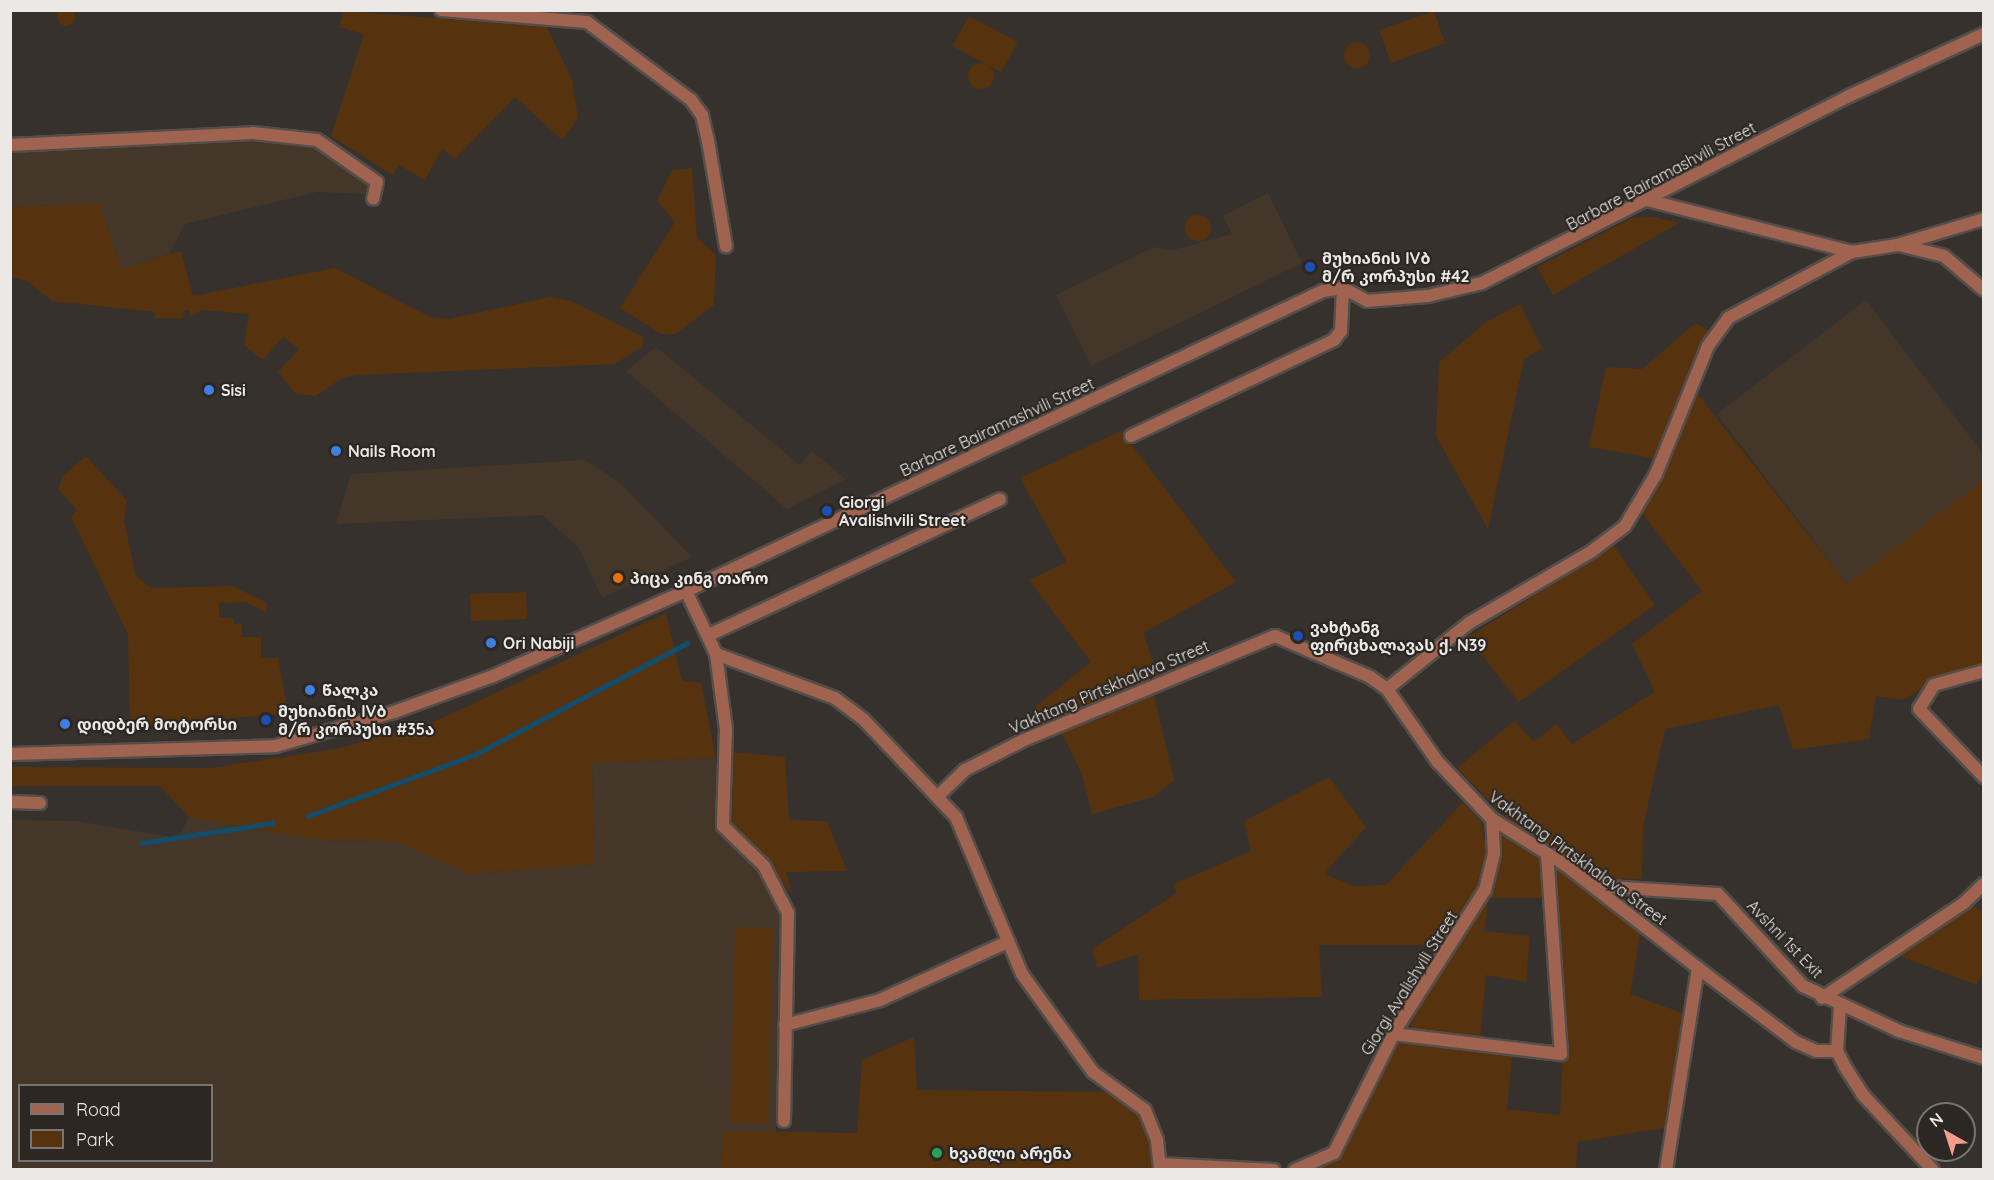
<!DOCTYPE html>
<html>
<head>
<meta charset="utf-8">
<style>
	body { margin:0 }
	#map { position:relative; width:1994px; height:1180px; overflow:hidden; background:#36312c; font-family:Quicksand,"Noto Sans Georgian",sans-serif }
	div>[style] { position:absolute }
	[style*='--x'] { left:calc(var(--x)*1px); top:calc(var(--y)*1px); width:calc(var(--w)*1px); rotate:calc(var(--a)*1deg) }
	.industrial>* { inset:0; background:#443729 }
	.green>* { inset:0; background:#56330e }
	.round { border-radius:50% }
	.stream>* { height:4.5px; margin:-2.25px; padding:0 2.25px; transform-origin:2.25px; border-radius:2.25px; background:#124d6b }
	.roads { filter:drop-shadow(2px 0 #534e4a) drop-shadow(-2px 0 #534e4a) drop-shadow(0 2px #534e4a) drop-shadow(0 -2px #534e4a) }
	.minor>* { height:12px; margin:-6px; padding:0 6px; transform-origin:6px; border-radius:6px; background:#a06350 }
	.tertiary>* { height:12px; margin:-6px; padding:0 6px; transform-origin:6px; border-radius:6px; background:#a06350 }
	.dots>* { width:16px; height:16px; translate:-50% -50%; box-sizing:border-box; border:3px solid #2c2723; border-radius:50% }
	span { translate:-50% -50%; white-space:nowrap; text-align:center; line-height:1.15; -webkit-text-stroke:4.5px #2c2723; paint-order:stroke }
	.street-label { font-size:16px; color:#ebe8e5 }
	.poi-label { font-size:16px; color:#ebe8e5; font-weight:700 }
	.left { translate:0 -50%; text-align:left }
	.frame { position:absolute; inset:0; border:12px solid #ebe8e5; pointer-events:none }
	.legend { position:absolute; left:18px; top:1084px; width:195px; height:78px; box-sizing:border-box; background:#2c2723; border:2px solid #787471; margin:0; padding:8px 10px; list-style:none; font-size:18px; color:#ebe8e5 }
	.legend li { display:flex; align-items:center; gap:12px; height:30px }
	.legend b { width:30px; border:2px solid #787471 }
	.north { position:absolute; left:1916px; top:1102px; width:60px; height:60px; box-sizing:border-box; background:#2c2723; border:2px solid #787471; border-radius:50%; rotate:321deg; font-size:16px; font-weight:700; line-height:24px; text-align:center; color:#ebe8e5 }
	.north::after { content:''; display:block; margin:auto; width:21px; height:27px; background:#f49d8b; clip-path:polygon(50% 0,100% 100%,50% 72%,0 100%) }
</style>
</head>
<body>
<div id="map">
	<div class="industrial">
		<div style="clip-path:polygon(251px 137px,309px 143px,369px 180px,365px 194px,317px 192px,185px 224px,169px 254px,121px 269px,100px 203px,11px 207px,11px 148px)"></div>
		<div style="clip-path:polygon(1268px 193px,1302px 263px,1091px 366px,1056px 295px,1154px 247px,1173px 250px,1232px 234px,1223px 216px)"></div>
		<div style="clip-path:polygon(1866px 300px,1983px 454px,1983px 480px,1847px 584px,1717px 414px)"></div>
		<div style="clip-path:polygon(656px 347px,800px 465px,812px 451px,846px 479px,787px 509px,626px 371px)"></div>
		<div style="clip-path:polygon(585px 460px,620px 483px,692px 557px,602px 598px,579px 548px,542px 515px,336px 524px,351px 474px)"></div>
		<div style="clip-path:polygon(evenodd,716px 758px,717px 832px,761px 872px,782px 907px,776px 1133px,723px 1131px,721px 1169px,11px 1170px,11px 820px,76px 821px,178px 838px,189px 817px,316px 840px,394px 841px,471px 874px,594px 864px,592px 763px,716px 758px,20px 1086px,212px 1086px,212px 1160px,20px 1160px,20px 1086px)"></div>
	</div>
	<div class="green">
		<div class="round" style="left:57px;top:8px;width:18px;height:18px"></div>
		<div style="clip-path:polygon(344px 11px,547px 27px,572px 80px,578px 118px,562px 140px,515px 97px,455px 159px,442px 149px,425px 180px,399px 165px,393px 175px,331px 136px,364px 34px,339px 27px)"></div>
		<div style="clip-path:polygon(1434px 11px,1445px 43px,1391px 63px,1379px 30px)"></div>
		<div style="clip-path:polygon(969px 16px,1018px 42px,1001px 72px,952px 46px)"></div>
		<div class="round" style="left:1344px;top:42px;width:26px;height:26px"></div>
		<div class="round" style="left:968px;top:63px;width:26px;height:26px"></div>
		<div style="clip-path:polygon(692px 168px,697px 238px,716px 255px,714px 305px,675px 334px,661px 334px,620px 308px,675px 222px,657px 201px,672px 170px)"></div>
		<div style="clip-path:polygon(100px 203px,121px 269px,181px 251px,193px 296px,335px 268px,430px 317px,449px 319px,550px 297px,571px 301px,643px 337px,643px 346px,615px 364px,358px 375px,342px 378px,316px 396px,296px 394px,278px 372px,299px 349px,283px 337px,263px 360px,244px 345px,249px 314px,202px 310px,190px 317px,190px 310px,184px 310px,183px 318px,155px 318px,155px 312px,52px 301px,27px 281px,11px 277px,11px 207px)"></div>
		<div class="round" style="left:1185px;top:215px;width:26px;height:26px"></div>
		<div style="clip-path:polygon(1654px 217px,1679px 223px,1553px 295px,1537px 267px,1632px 218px)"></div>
		<div style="clip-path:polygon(1520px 304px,1542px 348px,1524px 359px,1488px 529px,1436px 436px,1439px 362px,1485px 323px)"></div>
		<div style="clip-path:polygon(1696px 323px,1710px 332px,1681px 389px,1657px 459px,1589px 447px,1606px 367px,1642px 369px)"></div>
		<div style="clip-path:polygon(1696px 392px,1847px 584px,1983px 480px,1983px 665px,1945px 674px,1903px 700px,1876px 696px,1869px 739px,1793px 750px,1779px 705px,1665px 729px,1643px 827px,1642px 879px,1591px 878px,1512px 823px,1457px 768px,1514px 721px,1534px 742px,1556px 724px,1572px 744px,1655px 692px,1632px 644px,1702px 591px,1642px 513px)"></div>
		<div style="clip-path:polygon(1121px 431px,1236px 582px,1143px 633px,1159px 677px,1036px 730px,1035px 707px,1091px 662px,1029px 580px,1067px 562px,1020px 478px)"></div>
		<div style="clip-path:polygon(86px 456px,127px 501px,124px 521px,136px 576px,151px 588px,232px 586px,266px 602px,267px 613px,246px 602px,219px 603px,219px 618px,234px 618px,234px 624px,242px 624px,242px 637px,261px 637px,261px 658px,278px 658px,288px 713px,130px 727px,128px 634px,71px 517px,77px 510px,58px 489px,62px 477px)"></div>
		<div style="clip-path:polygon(1614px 546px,1655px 605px,1519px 702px,1468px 637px)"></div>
		<div style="clip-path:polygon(526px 592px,527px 619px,471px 621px,470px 594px)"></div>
		<div style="clip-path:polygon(666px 613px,682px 681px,701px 683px,716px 758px,592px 763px,594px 864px,471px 874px,394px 841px,316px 840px,189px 817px,160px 786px,11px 786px,11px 767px,212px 768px,340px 748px,438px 720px)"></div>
		<div style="clip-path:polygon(1153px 692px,1174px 780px,1153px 797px,1092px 814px,1082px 774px,1061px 731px)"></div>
		<div style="clip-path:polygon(733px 752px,785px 757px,789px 820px,827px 821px,847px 871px,786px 872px,792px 894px,732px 824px)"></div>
		<div style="clip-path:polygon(1329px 777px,1366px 827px,1324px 874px,1354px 886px,1386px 885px,1463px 802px,1481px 822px,1489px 861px,1482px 887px,1446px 945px,1319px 945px,1322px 997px,1139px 1000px,1138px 954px,1097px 968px,1092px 949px,1177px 893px,1174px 884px,1251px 851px,1244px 821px)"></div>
		<div style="clip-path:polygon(1500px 834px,1542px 856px,1549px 898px,1489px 898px,1484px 931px,1530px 936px,1526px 982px,1486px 975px,1480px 1039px,1412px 1029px,1407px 1019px,1488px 892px,1501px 856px)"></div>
		<div style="clip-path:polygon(1553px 863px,1641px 930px,1630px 994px,1685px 1014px,1669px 1127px,1578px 1142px,1576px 1169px,1317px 1170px,1338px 1154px,1352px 1133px,1396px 1040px,1512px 1055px,1507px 1109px,1560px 1115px,1564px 1035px)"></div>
		<div style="clip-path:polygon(1972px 904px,1983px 913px,1983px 973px,1976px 985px,1898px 955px)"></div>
		<div style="clip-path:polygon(735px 927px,773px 928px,768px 1124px,730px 1123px)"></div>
		<div style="clip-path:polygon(914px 1037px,917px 1090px,1108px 1092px,1144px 1120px,1152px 1137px,1151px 1169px,721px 1170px,723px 1131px,857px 1133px,862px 1060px)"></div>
	</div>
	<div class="stream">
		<div style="--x:308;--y:816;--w:177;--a:-20.2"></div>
		<div style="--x:474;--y:755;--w:241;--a:-27.7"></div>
		<div style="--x:141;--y:843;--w:133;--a:-8.7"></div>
	</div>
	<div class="roads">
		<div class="minor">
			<div style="--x:441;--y:10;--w:146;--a:4.7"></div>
			<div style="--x:587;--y:22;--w:130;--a:36.9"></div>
			<div style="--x:691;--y:100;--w:19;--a:54"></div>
			<div style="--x:702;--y:115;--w:27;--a:77"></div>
			<div style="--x:708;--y:141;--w:107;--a:80.3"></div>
			<div style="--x:10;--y:145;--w:243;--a:-2.8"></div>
			<div style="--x:253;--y:133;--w:64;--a:6.2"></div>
			<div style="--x:317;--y:140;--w:73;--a:35"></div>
			<div style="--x:377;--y:182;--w:17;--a:103"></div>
			<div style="--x:1647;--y:200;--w:211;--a:14.2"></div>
			<div style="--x:1899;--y:245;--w:46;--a:13.7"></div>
			<div style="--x:1944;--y:256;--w:52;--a:40.4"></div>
			<div style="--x:1131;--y:436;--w:225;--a:-25.3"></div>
			<div style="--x:1334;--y:340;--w:11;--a:-52"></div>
			<div style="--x:1341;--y:331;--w:43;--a:-87.3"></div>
			<div style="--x:1343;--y:288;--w:27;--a:28"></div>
			<div style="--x:1367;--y:301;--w:61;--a:-4.7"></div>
			<div style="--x:1428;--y:296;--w:56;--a:-13.5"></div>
			<div style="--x:1482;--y:283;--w:412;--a:-27"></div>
			<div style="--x:1849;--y:96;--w:149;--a:-24.7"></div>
			<div style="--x:686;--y:591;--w:70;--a:64.5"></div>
			<div style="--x:716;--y:654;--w:76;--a:82.4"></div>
			<div style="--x:726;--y:729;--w:97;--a:91.8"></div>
			<div style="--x:723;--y:826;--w:57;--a:44.3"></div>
			<div style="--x:764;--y:866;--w:53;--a:62.9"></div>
			<div style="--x:788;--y:913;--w:208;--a:91.1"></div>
			<div style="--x:709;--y:635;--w:321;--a:-25"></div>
			<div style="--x:716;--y:654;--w:127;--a:20.3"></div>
			<div style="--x:835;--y:698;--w:36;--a:37"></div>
			<div style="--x:864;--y:720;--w:134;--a:46.5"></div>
			<div style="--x:956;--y:817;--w:170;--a:67.2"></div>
			<div style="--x:1022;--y:974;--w:121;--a:54.1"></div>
			<div style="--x:1093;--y:1072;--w:64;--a:36.2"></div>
			<div style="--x:1145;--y:1110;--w:32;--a:68"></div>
			<div style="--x:1157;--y:1140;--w:30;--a:84"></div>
			<div style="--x:1984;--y:671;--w:52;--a:164.4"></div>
			<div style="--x:1934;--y:685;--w:28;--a:122"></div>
			<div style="--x:1919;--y:709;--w:94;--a:46.3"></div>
			<div style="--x:1387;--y:689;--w:105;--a:-38.8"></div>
			<div style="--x:1469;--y:623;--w:143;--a:-30.3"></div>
			<div style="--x:1592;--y:551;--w:41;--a:-37.1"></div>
			<div style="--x:1625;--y:526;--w:61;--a:-59.2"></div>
			<div style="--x:1656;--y:474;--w:138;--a:-67.9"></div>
			<div style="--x:1708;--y:346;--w:34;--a:-54"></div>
			<div style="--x:1728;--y:318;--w:140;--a:-28"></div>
			<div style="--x:1852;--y:252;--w:46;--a:-8.8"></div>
			<div style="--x:1897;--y:245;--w:91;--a:-16.6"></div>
			<div style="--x:937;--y:797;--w:39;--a:-44"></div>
			<div style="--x:965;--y:770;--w:66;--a:-27"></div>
			<div style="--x:1024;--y:740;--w:272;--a:-22.5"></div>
			<div style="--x:1275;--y:636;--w:103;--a:23.3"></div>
			<div style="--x:1370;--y:677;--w:21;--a:35"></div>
			<div style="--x:1387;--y:689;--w:88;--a:55.2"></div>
			<div style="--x:1437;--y:761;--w:80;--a:46.5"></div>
			<div style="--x:1492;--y:819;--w:85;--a:32"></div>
			<div style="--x:1564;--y:864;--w:170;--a:37.8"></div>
			<div style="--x:1698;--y:968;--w:205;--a:99"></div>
			<div style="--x:10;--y:802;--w:30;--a:2"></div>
			<div style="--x:1593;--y:886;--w:125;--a:3.7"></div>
			<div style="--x:1718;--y:894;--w:125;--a:47.3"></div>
			<div style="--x:1803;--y:986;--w:106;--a:25.1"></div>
			<div style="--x:1899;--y:1031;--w:89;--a:17.6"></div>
			<div style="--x:1698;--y:968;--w:123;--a:37.1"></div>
			<div style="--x:1796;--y:1042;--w:22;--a:24"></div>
			<div style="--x:1816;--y:1051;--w:21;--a:0"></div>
			<div style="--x:1822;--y:998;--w:171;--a:-33.8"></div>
			<div style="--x:1964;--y:903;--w:28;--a:-44"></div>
			<div style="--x:1840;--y:1006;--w:45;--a:93.8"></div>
			<div style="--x:1837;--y:1051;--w:18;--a:63"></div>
			<div style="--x:1845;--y:1067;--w:33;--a:57"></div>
			<div style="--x:1863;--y:1095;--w:103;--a:47"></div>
			<div style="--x:785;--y:1025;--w:98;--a:-14.7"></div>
			<div style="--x:880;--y:1000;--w:140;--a:-24.5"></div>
			<div style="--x:1393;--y:1034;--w:169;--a:6.8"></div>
			<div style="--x:1561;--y:1054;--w:200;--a:-94"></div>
			<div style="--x:1160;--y:1164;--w:114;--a:3"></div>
			<div style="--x:1295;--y:1170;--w:43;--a:-23.6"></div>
			<div style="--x:1334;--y:1153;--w:139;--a:-63.4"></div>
			<div style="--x:1396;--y:1029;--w:165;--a:-57.4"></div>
			<div style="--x:1485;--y:890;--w:38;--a:-76"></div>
			<div style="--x:1494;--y:853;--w:34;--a:-93"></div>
		</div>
		<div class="tertiary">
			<div style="--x:10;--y:754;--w:266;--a:-1.7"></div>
			<div style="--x:276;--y:746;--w:123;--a:-16.1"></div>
			<div style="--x:394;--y:712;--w:105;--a:-20"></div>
			<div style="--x:493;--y:676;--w:211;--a:-23.8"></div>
			<div style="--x:686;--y:591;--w:704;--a:-25.22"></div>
			<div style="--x:1323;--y:291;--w:20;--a:-9"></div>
		</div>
	</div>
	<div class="dots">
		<div style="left:1310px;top:267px;background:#1a4fb4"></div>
		<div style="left:209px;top:390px;background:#3f7fe0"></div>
		<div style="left:336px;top:451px;background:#3f7fe0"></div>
		<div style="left:827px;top:511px;background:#1a4fb4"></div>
		<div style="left:618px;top:578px;background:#e8710a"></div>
		<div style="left:1298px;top:636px;background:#1a4fb4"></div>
		<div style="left:491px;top:643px;background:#3f7fe0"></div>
		<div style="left:310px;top:690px;background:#3f7fe0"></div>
		<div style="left:266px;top:720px;background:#1a4fb4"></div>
		<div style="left:65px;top:724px;background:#3f7fe0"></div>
		<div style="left:937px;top:1153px;background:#2e9e5b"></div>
	</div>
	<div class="street-label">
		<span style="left:1661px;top:176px;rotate:-28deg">Barbare Bairamashvili Street</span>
		<span style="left:997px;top:427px;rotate:-25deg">Barbare Bairamashvili Street</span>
		<span style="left:1109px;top:687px;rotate:-23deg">Vakhtang Pirtskhalava Street</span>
		<span style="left:1578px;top:858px;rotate:36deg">Vakhtang Pirtskhalava Street</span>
		<span style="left:1785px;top:939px;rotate:46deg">Avshni 1st Exit</span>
		<span style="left:1409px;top:983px;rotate:-58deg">Giorgi Avalishvili Street</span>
	</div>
	<div class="poi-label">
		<span class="left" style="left:1322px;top:267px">მუხიანის IVბ<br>მ/რ კორპუსი #42</span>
		<span class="left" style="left:221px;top:390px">Sisi</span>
		<span class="left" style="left:348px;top:451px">Nails Room</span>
		<span class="left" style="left:839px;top:511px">Giorgi<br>Avalishvili Street</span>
		<span class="left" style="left:630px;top:578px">პიცა კინგ თარო</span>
		<span class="left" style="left:1310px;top:636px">ვახტანგ<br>ფირცხალავას ქ. N39</span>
		<span class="left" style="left:503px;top:643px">Ori Nabiji</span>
		<span class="left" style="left:322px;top:690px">წალკა</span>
		<span class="left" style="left:278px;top:720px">მუხიანის IVბ<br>მ/რ კორპუსი #35ა</span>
		<span class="left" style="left:77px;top:724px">დიდბერ მოტორსი</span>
		<span class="left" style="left:949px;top:1153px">ხვამლი არენა</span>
	</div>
	<div class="frame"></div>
	<ul class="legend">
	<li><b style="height:8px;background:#a06350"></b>Road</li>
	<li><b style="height:16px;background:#56330e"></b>Park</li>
	</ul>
	<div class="north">N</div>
</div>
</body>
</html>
